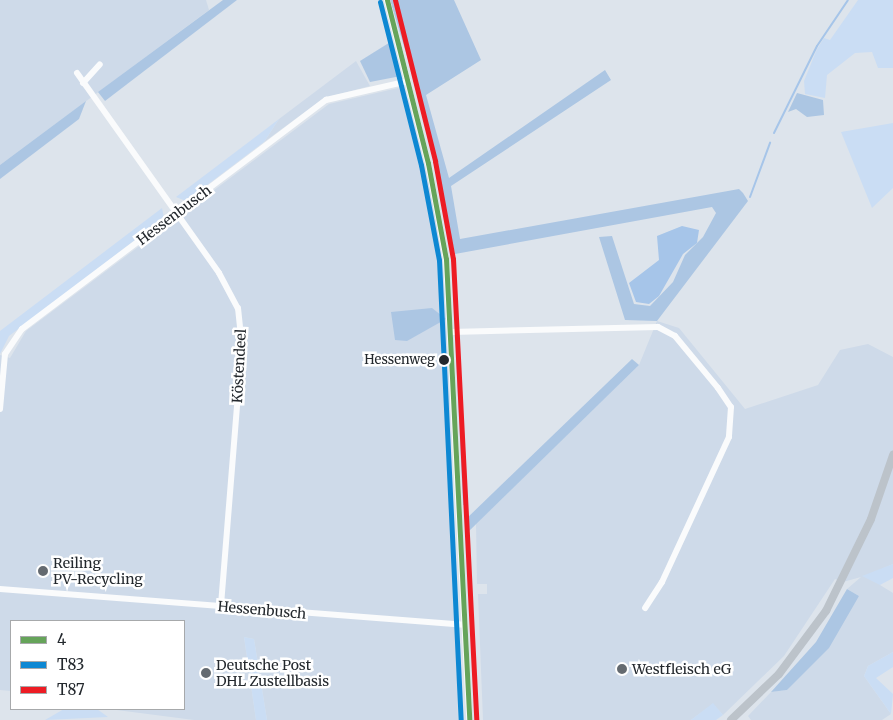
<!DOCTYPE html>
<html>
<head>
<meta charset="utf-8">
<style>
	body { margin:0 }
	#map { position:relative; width:893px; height:720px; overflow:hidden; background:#dde4ec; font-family:Merriweather,serif }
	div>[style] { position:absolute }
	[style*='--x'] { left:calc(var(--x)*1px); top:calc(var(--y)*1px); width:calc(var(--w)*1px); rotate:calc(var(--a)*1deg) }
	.built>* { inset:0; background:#cedae9 }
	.green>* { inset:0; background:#caddf4 }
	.forest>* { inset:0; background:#acc6e3 }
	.water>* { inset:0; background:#a6c5e9 }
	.stream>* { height:2px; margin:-1px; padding:0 1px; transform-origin:1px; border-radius:1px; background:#a6c5e9 }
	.minor>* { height:6px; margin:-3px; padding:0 3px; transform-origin:3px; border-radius:3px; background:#fafbfc }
	.major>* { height:8px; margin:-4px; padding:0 4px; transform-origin:4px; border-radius:4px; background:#bcc3ca }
	.bus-1>* { height:5px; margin:-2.5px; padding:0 2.5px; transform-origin:2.5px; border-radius:2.5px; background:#66a45a }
	.bus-2>* { height:5px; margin:-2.5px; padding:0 2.5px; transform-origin:2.5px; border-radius:2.5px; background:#0e88d3 }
	.bus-3>* { height:5px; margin:-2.5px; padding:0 2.5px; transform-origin:2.5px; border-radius:2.5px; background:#ed1c24 }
	.dots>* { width:14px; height:14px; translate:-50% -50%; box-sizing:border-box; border:2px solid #fff; border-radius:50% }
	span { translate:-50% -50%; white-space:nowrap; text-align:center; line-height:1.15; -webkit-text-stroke:5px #fff; paint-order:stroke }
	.bus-label { font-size:13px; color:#23282d }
	.right { translate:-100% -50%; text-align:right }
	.street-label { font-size:14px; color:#23282d }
	.poi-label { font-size:14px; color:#23282d }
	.left { translate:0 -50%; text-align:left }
	.legend { position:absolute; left:10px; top:620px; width:175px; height:90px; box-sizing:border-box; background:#fff; border:1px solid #a7a9ab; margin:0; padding:6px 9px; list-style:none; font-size:15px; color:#23282d }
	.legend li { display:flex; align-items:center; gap:10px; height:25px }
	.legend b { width:25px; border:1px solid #a7a9ab }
</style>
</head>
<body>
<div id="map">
	<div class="built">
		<div style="clip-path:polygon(0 0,206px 0,209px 10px,0 165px)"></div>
		<div style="clip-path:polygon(356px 61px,370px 86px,324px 98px,264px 142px,279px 119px)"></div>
		<div style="clip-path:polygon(398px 88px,408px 99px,433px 200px,447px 296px,458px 720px,267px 720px,254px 639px,244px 637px,256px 720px,194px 720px,109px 709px,184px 709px,184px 621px,11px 621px,11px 691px,0 690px,0 355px,10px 358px,26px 331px,329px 104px)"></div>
		<div style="clip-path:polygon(657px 321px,679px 328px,745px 409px,818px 385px,840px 350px,868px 344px,893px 357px,893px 564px,884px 568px,880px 585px,893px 593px,893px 652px,868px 666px,864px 676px,891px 714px,882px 720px,751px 720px,748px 716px,771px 692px,787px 690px,859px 596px,847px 589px,861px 577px,843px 582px,835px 579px,784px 656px,723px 715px,713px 704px,691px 720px,483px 720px,478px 594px,487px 594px,487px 584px,477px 584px,476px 524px,639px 365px)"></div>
	</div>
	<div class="green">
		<div style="clip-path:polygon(858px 0,893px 0,893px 68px,878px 68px,872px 52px,855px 53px,827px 75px,825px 98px,805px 94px,804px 81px,817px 49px,824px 38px,830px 40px)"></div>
		<div style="clip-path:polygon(279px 119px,264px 142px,186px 201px,176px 197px)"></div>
		<div style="clip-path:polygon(893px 123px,893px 188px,872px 208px,841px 132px)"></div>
		<div style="clip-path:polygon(162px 208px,164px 218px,9px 336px,0 354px,0 331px)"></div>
		<div style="clip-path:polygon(893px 564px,893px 578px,880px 585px,862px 576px)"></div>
		<div style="clip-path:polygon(244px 637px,254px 639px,267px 720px,256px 720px)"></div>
		<div style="clip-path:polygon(893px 652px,893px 667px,876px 678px,893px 694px,891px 714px,864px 676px,868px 666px)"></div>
		<div style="clip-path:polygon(713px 703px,723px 715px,716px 720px,691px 720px)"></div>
		<div style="clip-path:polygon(64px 709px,97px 709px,108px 717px,45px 720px)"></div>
	</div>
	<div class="forest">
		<div style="clip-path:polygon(223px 0,237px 0,105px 101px,98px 92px)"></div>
		<div style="clip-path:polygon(390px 0,454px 0,481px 60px,426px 95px,449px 178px,605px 70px,611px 80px,451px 186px,460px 239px,739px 189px,743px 193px,748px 201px,657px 321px,625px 320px,599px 237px,612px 236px,634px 304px,650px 306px,673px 282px,685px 255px,703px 237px,716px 213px,712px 207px,455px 254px,420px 99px)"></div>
		<div style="clip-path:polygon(392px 41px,401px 76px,370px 82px,360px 61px)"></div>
		<div style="clip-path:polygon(797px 93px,823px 100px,824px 115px,807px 117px,796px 109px,788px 112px)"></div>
		<div style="clip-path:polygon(86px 101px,79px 119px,0 179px,0 165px)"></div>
		<div style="clip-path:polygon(432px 308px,446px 319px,407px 341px,395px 340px,391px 312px)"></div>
		<div style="clip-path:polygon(456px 354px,460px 357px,468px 505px,463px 505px)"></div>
		<div style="clip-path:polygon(632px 359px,639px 365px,466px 534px,465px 520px)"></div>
		<div style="clip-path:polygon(847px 589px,859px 596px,829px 648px,787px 690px,771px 692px,816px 642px)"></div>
	</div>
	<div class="water">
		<div style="clip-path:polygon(682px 226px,699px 230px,697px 243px,683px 254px,659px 296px,649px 304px,636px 302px,629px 283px,659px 260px,657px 236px)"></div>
	</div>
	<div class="stream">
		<div style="--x:774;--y:133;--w:97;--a:-63.7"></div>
		<div style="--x:817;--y:46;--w:55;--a:-56"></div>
		<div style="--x:750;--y:197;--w:58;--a:-69.7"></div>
	</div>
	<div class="minor">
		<div style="--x:387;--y:0;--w:168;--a:75.9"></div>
		<div style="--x:428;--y:163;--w:98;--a:79.4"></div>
		<div style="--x:446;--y:259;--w:462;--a:87.1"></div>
		<div style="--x:77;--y:73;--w:245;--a:54.6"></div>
		<div style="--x:219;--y:273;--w:40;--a:62"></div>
		<div style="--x:238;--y:308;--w:36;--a:84"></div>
		<div style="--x:242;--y:344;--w:264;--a:94.6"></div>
		<div style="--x:83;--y:83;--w:25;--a:-48"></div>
		<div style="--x:451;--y:332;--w:207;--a:-1.4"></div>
		<div style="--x:658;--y:327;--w:19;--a:28"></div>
		<div style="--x:675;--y:336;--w:67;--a:50.4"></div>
		<div style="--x:718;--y:388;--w:23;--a:56"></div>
		<div style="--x:731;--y:407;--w:30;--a:94"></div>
		<div style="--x:729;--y:437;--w:160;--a:114.8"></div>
		<div style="--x:662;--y:582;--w:31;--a:123"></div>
		<div style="--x:0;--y:409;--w:55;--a:-84.8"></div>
		<div style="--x:5;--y:354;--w:30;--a:-56"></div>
		<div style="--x:22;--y:329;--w:381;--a:-37"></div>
		<div style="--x:326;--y:100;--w:84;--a:-13"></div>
		<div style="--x:0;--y:589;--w:465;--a:4.4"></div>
	</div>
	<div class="major">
		<div style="--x:731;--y:720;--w:66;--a:-43.8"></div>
		<div style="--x:779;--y:674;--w:79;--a:-53.3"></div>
		<div style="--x:826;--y:611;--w:102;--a:-63.9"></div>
		<div style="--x:871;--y:519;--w:68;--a:-71"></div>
	</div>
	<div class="bus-1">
		<div style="--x:387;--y:0;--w:168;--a:75.9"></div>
		<div style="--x:428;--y:163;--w:98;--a:79.4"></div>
		<div style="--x:446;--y:259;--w:462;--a:87.1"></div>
	</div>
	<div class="bus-2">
		<div style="--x:380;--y:2;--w:168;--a:75.9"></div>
		<div style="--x:421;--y:165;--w:97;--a:79.3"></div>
		<div style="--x:439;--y:260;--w:461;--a:87.3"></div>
	</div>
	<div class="bus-3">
		<div style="--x:395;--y:0;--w:166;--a:76"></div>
		<div style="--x:435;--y:161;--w:100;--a:79.6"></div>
		<div style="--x:453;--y:259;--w:462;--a:87.1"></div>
	</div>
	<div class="dots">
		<div style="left:444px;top:360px;background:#23282d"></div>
		<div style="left:43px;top:571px;background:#646a70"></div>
		<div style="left:622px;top:669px;background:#646a70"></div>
		<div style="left:206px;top:673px;background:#646a70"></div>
	</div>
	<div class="bus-label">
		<span class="right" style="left:435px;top:360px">Hessenweg</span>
	</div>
	<div class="street-label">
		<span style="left:174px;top:215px;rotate:-37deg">Hessenbusch</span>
		<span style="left:239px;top:366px;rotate:-87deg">Köstendeel</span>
		<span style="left:262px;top:610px;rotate:5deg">Hessenbusch</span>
	</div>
	<div class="poi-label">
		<span class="left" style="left:53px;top:571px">Reiling<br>PV-Recycling</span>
		<span class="left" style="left:216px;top:673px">Deutsche Post<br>DHL Zustellbasis</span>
		<span class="left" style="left:632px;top:669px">Westfleisch eG</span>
	</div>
	<ul class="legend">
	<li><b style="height:6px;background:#66a45a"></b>4</li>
	<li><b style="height:6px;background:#0e88d3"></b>T83</li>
	<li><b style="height:6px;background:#ed1c24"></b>T87</li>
	</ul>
</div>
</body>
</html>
